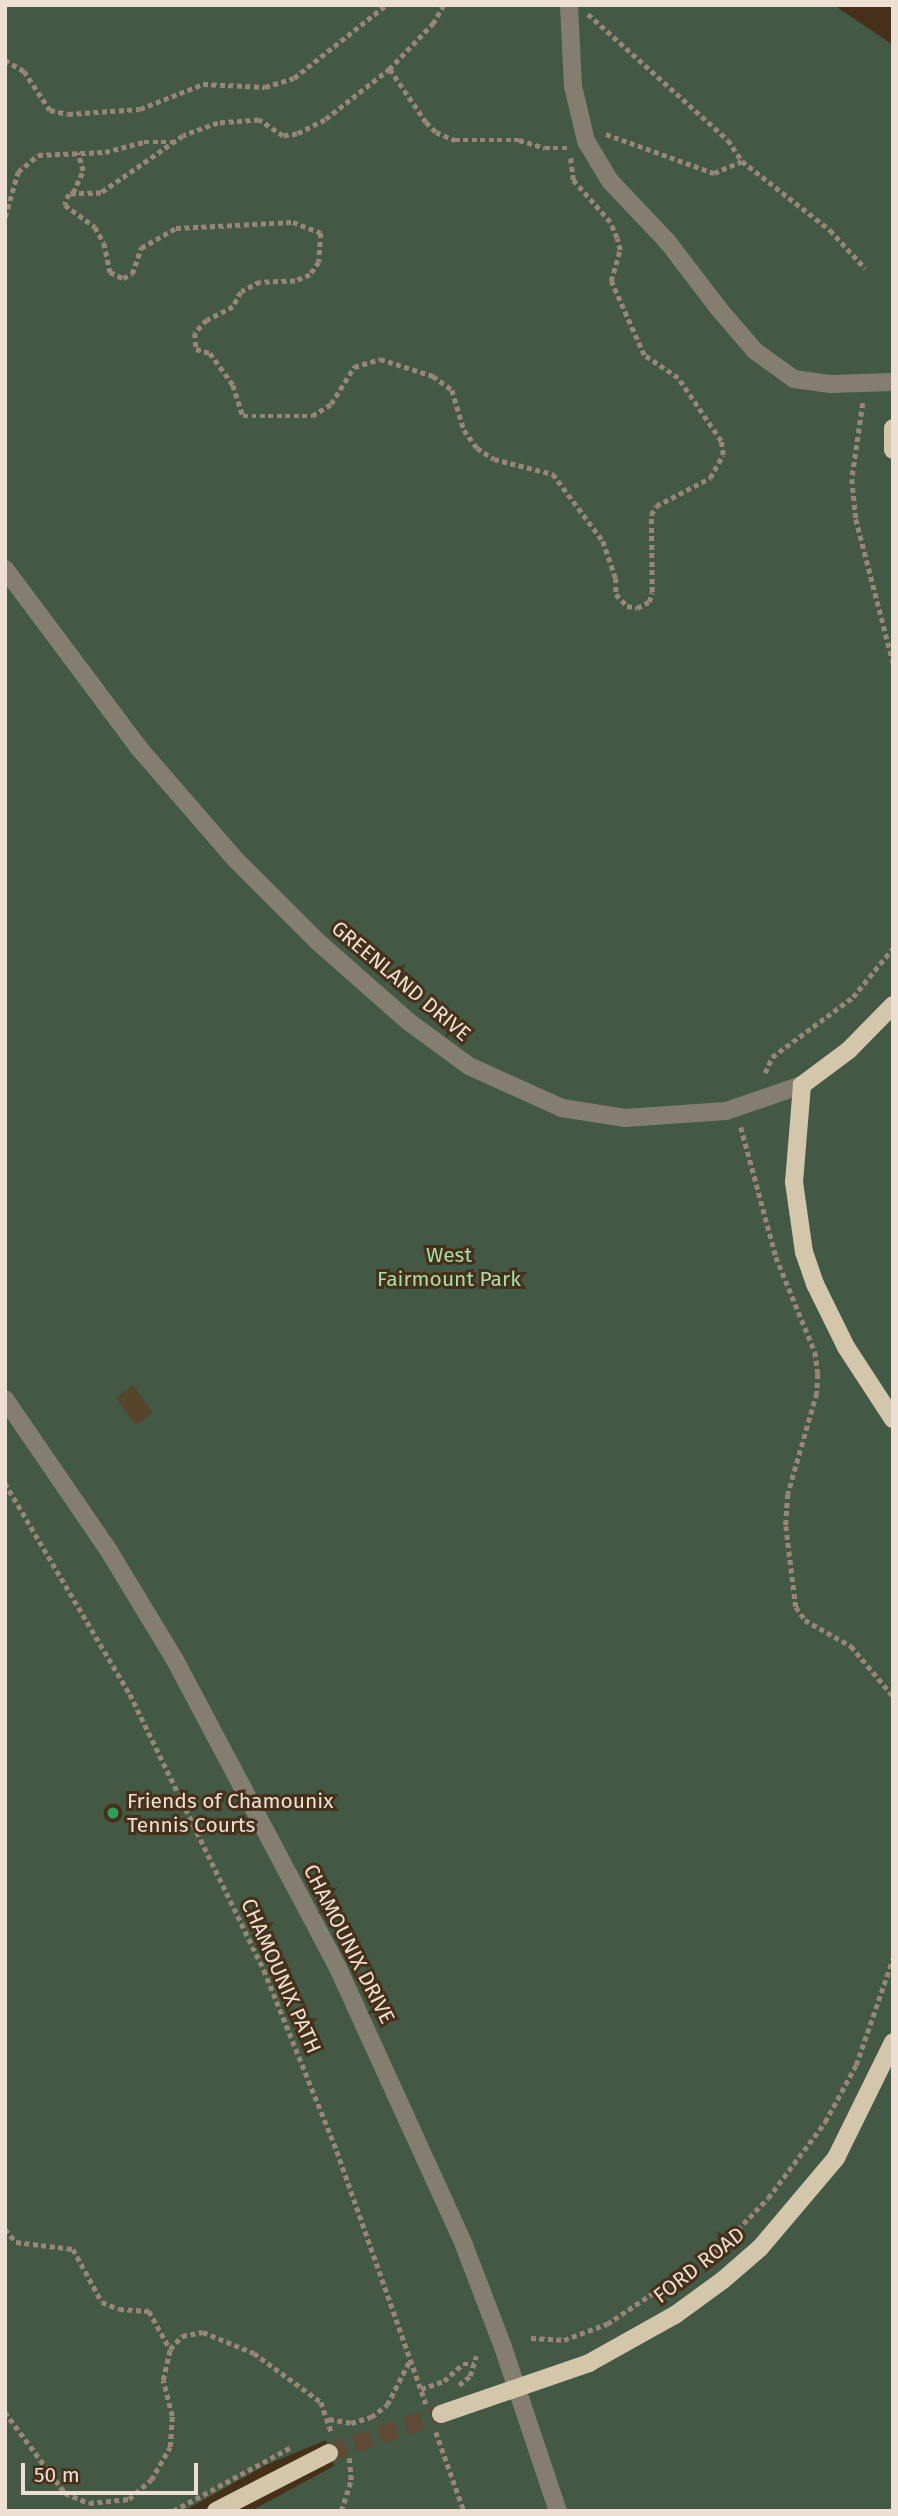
<!DOCTYPE html>
<html>
<head>
<meta charset="utf-8">
<style>
	body { margin:0 }
	#map { position:relative; width:898px; height:2516px; overflow:hidden; background:#46301a; font-family:"Fira Sans",sans-serif }
	div>[style] { position:absolute }
	[style*='--x'] { left:calc(var(--x)*1px); top:calc(var(--y)*1px); width:calc(var(--w)*1px); rotate:calc(var(--a)*1deg) }
	.green>* { inset:0; background:#435945 }
	.building>* { inset:0; background:#57452b }
	.major-tunnel>* { height:18px; margin-top:-9px; transform-origin:0; background:repeating-linear-gradient(90deg,#5f4a36 0 18px,transparent 0 27px) }
	.path>* { height:4.5px; margin-top:-2.25px; transform-origin:0; background:repeating-linear-gradient(90deg,#998775 0 5px,transparent 0 8.5px) }
	.minor>* { height:18px; margin:-9px; padding:0 9px; transform-origin:9px; border-radius:9px; background:#847e71 }
	.major>* { height:18px; margin:-9px; padding:0 9px; transform-origin:9px; border-radius:9px; background:#d3c6ab }
	.dots>* { width:19px; height:19px; translate:-50% -50%; box-sizing:border-box; border:4px solid #46301a; border-radius:50% }
	span { translate:-50% -50%; white-space:nowrap; text-align:center; line-height:1.15; -webkit-text-stroke:6px #46301a; paint-order:stroke }
	.street-label { font-size:21px; color:#eddfd2 }
	.park-label { font-size:21px; color:#a7dcad }
	.poi-label { font-size:21px; color:#eddfd2 }
	.left { translate:0 -50%; text-align:left }
	.frame { position:absolute; inset:0; border:7px solid #eddfd2; pointer-events:none }
	.scale { position:absolute; left:21px; top:2463px; width:177px; height:32px; box-sizing:border-box; border:4px solid #eddfd2; border-top:0; padding-left:9px; font-size:21px; line-height:24px; white-space:nowrap; color:#eddfd2; -webkit-text-stroke:5px #46301a; paint-order:stroke }
</style>
</head>
<body>
<div id="map">
	<div class="green">
		<div style="clip-path:polygon(5px 5px,834px 5px,893px 45px,893px 2511px,251px 2511px,334px 2466px,326px 2440px,266px 2465px,184px 2511px,5px 2511px)"></div>
	</div>
	<div class="building">
		<div style="clip-path:polygon(133px 1385px,153px 1413px,136px 1425px,116px 1398px)"></div>
	</div>
	<div class="major-tunnel">
		<div style="--x:329;--y:2453;--w:119;--a:-19.2"></div>
	</div>
	<div class="path">
		<div style="--x:444;--y:5;--w:21;--a:119"></div>
		<div style="--x:434;--y:23;--w:64;--a:133.7"></div>
		<div style="--x:390;--y:69;--w:64;--a:55.8"></div>
		<div style="--x:426;--y:122;--w:14;--a:45"></div>
		<div style="--x:436;--y:132;--w:21;--a:23"></div>
		<div style="--x:455;--y:140;--w:64;--a:0"></div>
		<div style="--x:519;--y:140;--w:27;--a:17"></div>
		<div style="--x:545;--y:148;--w:23;--a:0"></div>
		<div style="--x:588;--y:14;--w:188;--a:42"></div>
		<div style="--x:728;--y:140;--w:25;--a:56"></div>
		<div style="--x:742;--y:161;--w:112;--a:38.1"></div>
		<div style="--x:830;--y:230;--w:52;--a:47.4"></div>
		<div style="--x:5;--y:60;--w:22;--a:30"></div>
		<div style="--x:24;--y:71;--w:47;--a:56.3"></div>
		<div style="--x:50;--y:110;--w:18;--a:13"></div>
		<div style="--x:68;--y:114;--w:72;--a:-4"></div>
		<div style="--x:140;--y:109;--w:68;--a:-21.6"></div>
		<div style="--x:203;--y:84;--w:62;--a:2.8"></div>
		<div style="--x:265;--y:87;--w:30;--a:-17"></div>
		<div style="--x:294;--y:78;--w:117;--a:-38.4"></div>
		<div style="--x:390;--y:69;--w:83;--a:141.9"></div>
		<div style="--x:325;--y:120;--w:31;--a:153"></div>
		<div style="--x:297;--y:134;--w:14;--a:172"></div>
		<div style="--x:283;--y:136;--w:29;--a:-146"></div>
		<div style="--x:259;--y:120;--w:41;--a:175.8"></div>
		<div style="--x:218;--y:123;--w:37;--a:160"></div>
		<div style="--x:183;--y:136;--w:100;--a:145.2"></div>
		<div style="--x:101;--y:193;--w:32;--a:178"></div>
		<div style="--x:69;--y:194;--w:12;--a:110"></div>
		<div style="--x:65;--y:205;--w:37;--a:36"></div>
		<div style="--x:95;--y:227;--w:18;--a:61"></div>
		<div style="--x:104;--y:243;--w:30;--a:78"></div>
		<div style="--x:110;--y:272;--w:14;--a:25"></div>
		<div style="--x:123;--y:278;--w:10;--a:-24"></div>
		<div style="--x:132;--y:274;--w:28;--a:-71"></div>
		<div style="--x:141;--y:248;--w:40;--a:-29.7"></div>
		<div style="--x:176;--y:228;--w:117;--a:-2.9"></div>
		<div style="--x:293;--y:222;--w:30;--a:21"></div>
		<div style="--x:321;--y:233;--w:29;--a:94"></div>
		<div style="--x:319;--y:262;--w:16;--a:125"></div>
		<div style="--x:310;--y:275;--w:16;--a:158"></div>
		<div style="--x:295;--y:281;--w:35;--a:178"></div>
		<div style="--x:260;--y:282;--w:21;--a:152"></div>
		<div style="--x:241;--y:292;--w:17;--a:118"></div>
		<div style="--x:233;--y:307;--w:29;--a:153"></div>
		<div style="--x:207;--y:320;--w:18;--a:133"></div>
		<div style="--x:195;--y:333;--w:16;--a:86"></div>
		<div style="--x:196;--y:349;--w:15;--a:16"></div>
		<div style="--x:210;--y:353;--w:39;--a:54"></div>
		<div style="--x:233;--y:385;--w:33;--a:72"></div>
		<div style="--x:243;--y:416;--w:69;--a:0"></div>
		<div style="--x:312;--y:416;--w:22;--a:-32"></div>
		<div style="--x:331;--y:404;--w:44;--a:-58.1"></div>
		<div style="--x:354;--y:367;--w:27;--a:-17"></div>
		<div style="--x:380;--y:359;--w:56;--a:17.8"></div>
		<div style="--x:433;--y:376;--w:24;--a:36"></div>
		<div style="--x:452;--y:390;--w:42;--a:73.3"></div>
		<div style="--x:464;--y:430;--w:22;--a:54"></div>
		<div style="--x:477;--y:448;--w:20;--a:33"></div>
		<div style="--x:494;--y:459;--w:61;--a:14.3"></div>
		<div style="--x:553;--y:474;--w:84;--a:53.3"></div>
		<div style="--x:603;--y:541;--w:39;--a:71"></div>
		<div style="--x:616;--y:578;--w:16;--a:90"></div>
		<div style="--x:616;--y:594;--w:16;--a:47"></div>
		<div style="--x:627;--y:606;--w:10;--a:11"></div>
		<div style="--x:637;--y:608;--w:13;--a:-27"></div>
		<div style="--x:649;--y:602;--w:10;--a:-73"></div>
		<div style="--x:652;--y:592;--w:77;--a:-90.7"></div>
		<div style="--x:651;--y:515;--w:10;--a:-61"></div>
		<div style="--x:656;--y:506;--w:61;--a:-27.4"></div>
		<div style="--x:710;--y:478;--w:26;--a:-61"></div>
		<div style="--x:723;--y:455;--w:14;--a:-98"></div>
		<div style="--x:721;--y:441;--w:76;--a:-124.3"></div>
		<div style="--x:678;--y:378;--w:41;--a:-145.9"></div>
		<div style="--x:644;--y:355;--w:81;--a:-114"></div>
		<div style="--x:611;--y:281;--w:32;--a:-74"></div>
		<div style="--x:620;--y:250;--w:12;--a:-104"></div>
		<div style="--x:617;--y:238;--w:17;--a:-114"></div>
		<div style="--x:610;--y:222;--w:56;--a:-131.4"></div>
		<div style="--x:573;--y:180;--w:25;--a:-97"></div>
		<div style="--x:606;--y:134;--w:115;--a:19.9"></div>
		<div style="--x:714;--y:173;--w:30;--a:-23"></div>
		<div style="--x:73;--y:193;--w:24;--a:-66"></div>
		<div style="--x:83;--y:171;--w:19;--a:-106"></div>
		<div style="--x:5;--y:217;--w:47;--a:-73.9"></div>
		<div style="--x:18;--y:172;--w:26;--a:-40"></div>
		<div style="--x:38;--y:155;--w:67;--a:-2.6"></div>
		<div style="--x:105;--y:152;--w:40;--a:-14.4"></div>
		<div style="--x:144;--y:142;--w:28;--a:0"></div>
		<div style="--x:863;--y:403;--w:77;--a:98.2"></div>
		<div style="--x:852;--y:479;--w:40;--a:84.3"></div>
		<div style="--x:856;--y:519;--w:148;--a:75.5"></div>
		<div style="--x:765;--y:1073;--w:17;--a:-66"></div>
		<div style="--x:772;--y:1057;--w:101;--a:-36.5"></div>
		<div style="--x:853;--y:997;--w:63;--a:-50.8"></div>
		<div style="--x:741;--y:1127;--w:135;--a:74.9"></div>
		<div style="--x:776;--y:1257;--w:103;--a:67.7"></div>
		<div style="--x:815;--y:1352;--w:22;--a:82"></div>
		<div style="--x:818;--y:1374;--w:19;--a:93"></div>
		<div style="--x:817;--y:1393;--w:105;--a:106"></div>
		<div style="--x:788;--y:1494;--w:32;--a:94"></div>
		<div style="--x:786;--y:1526;--w:82;--a:83"></div>
		<div style="--x:796;--y:1607;--w:16;--a:55"></div>
		<div style="--x:805;--y:1620;--w:53;--a:29.5"></div>
		<div style="--x:851;--y:1646;--w:65;--a:50"></div>
		<div style="--x:5;--y:1483;--w:245;--a:59.4"></div>
		<div style="--x:130;--y:1694;--w:307;--a:64.1"></div>
		<div style="--x:264;--y:1970;--w:195;--a:68"></div>
		<div style="--x:337;--y:2151;--w:268;--a:70.6"></div>
		<div style="--x:5;--y:2229;--w:17;--a:50"></div>
		<div style="--x:16;--y:2242;--w:57;--a:7"></div>
		<div style="--x:73;--y:2249;--w:60;--a:61.3"></div>
		<div style="--x:102;--y:2302;--w:18;--a:22"></div>
		<div style="--x:119;--y:2309;--w:30;--a:4"></div>
		<div style="--x:149;--y:2311;--w:43;--a:61.1"></div>
		<div style="--x:531;--y:2338;--w:33;--a:3"></div>
		<div style="--x:564;--y:2340;--w:46;--a:-20.4"></div>
		<div style="--x:607;--y:2324;--w:136;--a:-33.9"></div>
		<div style="--x:720;--y:2248;--w:69;--a:-46.2"></div>
		<div style="--x:768;--y:2198;--w:95;--a:-53.1"></div>
		<div style="--x:825;--y:2122;--w:65;--a:-61.5"></div>
		<div style="--x:856;--y:2065;--w:113;--a:-70.9"></div>
		<div style="--x:459;--y:2385;--w:14;--a:-39"></div>
		<div style="--x:470;--y:2376;--w:21;--a:-73"></div>
		<div style="--x:421;--y:2389;--w:24;--a:-19"></div>
		<div style="--x:444;--y:2381;--w:25;--a:-42"></div>
		<div style="--x:463;--y:2364;--w:11;--a:0"></div>
		<div style="--x:5;--y:2412;--w:101;--a:53.5"></div>
		<div style="--x:65;--y:2493;--w:26;--a:23"></div>
		<div style="--x:89;--y:2503;--w:40;--a:-5.7"></div>
		<div style="--x:129;--y:2499;--w:29;--a:-41"></div>
		<div style="--x:151;--y:2480;--w:38;--a:-60"></div>
		<div style="--x:170;--y:2447;--w:31;--a:-86"></div>
		<div style="--x:172;--y:2416;--w:37;--a:-104"></div>
		<div style="--x:163;--y:2380;--w:32;--a:-77"></div>
		<div style="--x:170;--y:2349;--w:18;--a:-47"></div>
		<div style="--x:182;--y:2336;--w:21;--a:-11"></div>
		<div style="--x:203;--y:2332;--w:55;--a:22.4"></div>
		<div style="--x:254;--y:2353;--w:83;--a:36.2"></div>
		<div style="--x:321;--y:2402;--w:34;--a:71"></div>
		<div style="--x:329;--y:2419;--w:22;--a:10"></div>
		<div style="--x:351;--y:2423;--w:21;--a:-17"></div>
		<div style="--x:371;--y:2417;--w:20;--a:-37"></div>
		<div style="--x:387;--y:2405;--w:51;--a:-62.9"></div>
		<div style="--x:436;--y:2432;--w:84;--a:70.5"></div>
		<div style="--x:173;--y:2511;--w:136;--a:-28.4"></div>
		<div style="--x:341;--y:2511;--w:33;--a:-72"></div>
		<div style="--x:351;--y:2480;--w:22;--a:-95"></div>
	</div>
	<div class="minor">
		<div style="--x:569;--y:5;--w:81;--a:87.2"></div>
		<div style="--x:573;--y:86;--w:57;--a:76.7"></div>
		<div style="--x:586;--y:141;--w:47;--a:59"></div>
		<div style="--x:610;--y:181;--w:83;--a:46.5"></div>
		<div style="--x:667;--y:241;--w:86;--a:52.6"></div>
		<div style="--x:719;--y:309;--w:55;--a:49.4"></div>
		<div style="--x:755;--y:351;--w:48;--a:35.7"></div>
		<div style="--x:794;--y:379;--w:37;--a:8"></div>
		<div style="--x:831;--y:384;--w:62;--a:-1.8"></div>
		<div style="--x:5;--y:569;--w:222;--a:53.2"></div>
		<div style="--x:138;--y:747;--w:147;--a:49.1"></div>
		<div style="--x:234;--y:858;--w:117;--a:45"></div>
		<div style="--x:317;--y:941;--w:123;--a:41.4"></div>
		<div style="--x:409;--y:1022;--w:74;--a:36.3"></div>
		<div style="--x:469;--y:1066;--w:102;--a:24.3"></div>
		<div style="--x:562;--y:1108;--w:64;--a:9"></div>
		<div style="--x:625;--y:1118;--w:101;--a:-4"></div>
		<div style="--x:726;--y:1111;--w:80;--a:-18.9"></div>
		<div style="--x:5;--y:1399;--w:184;--a:55.6"></div>
		<div style="--x:109;--y:1551;--w:127;--a:58.8"></div>
		<div style="--x:175;--y:1660;--w:348;--a:62.1"></div>
		<div style="--x:338;--y:1968;--w:304;--a:65.5"></div>
		<div style="--x:464;--y:2245;--w:109;--a:69.1"></div>
		<div style="--x:503;--y:2347;--w:173;--a:71.5"></div>
	</div>
	<div class="major">
		<div style="--x:893;--y:428;--w:22;--a:90"></div>
		<div style="--x:893;--y:1005;--w:63;--a:134.4"></div>
		<div style="--x:849;--y:1050;--w:59;--a:143.3"></div>
		<div style="--x:802;--y:1085;--w:97;--a:94.7"></div>
		<div style="--x:794;--y:1182;--w:71;--a:81.9"></div>
		<div style="--x:804;--y:1252;--w:34;--a:71"></div>
		<div style="--x:815;--y:1284;--w:70;--a:63.8"></div>
		<div style="--x:846;--y:1347;--w:86;--a:56.9"></div>
		<div style="--x:441;--y:2414;--w:157;--a:-19"></div>
		<div style="--x:589;--y:2363;--w:98;--a:-29.2"></div>
		<div style="--x:675;--y:2315;--w:59;--a:-36.1"></div>
		<div style="--x:723;--y:2280;--w:49;--a:-40.9"></div>
		<div style="--x:760;--y:2248;--w:118;--a:-49.8"></div>
		<div style="--x:836;--y:2158;--w:129;--a:-63.8"></div>
		<div style="--x:216;--y:2511;--w:127;--a:-27.2"></div>
	</div>
	<div class="dots">
		<div style="left:113px;top:1813px;background:#2e9e5b"></div>
	</div>
	<div class="street-label">
		<span style="left:401px;top:981px;rotate:40deg">GREENLAND DRIVE</span>
		<span style="left:349px;top:1944px;rotate:63deg">CHAMOUNIX DRIVE</span>
		<span style="left:281px;top:1976px;rotate:66deg">CHAMOUNIX PATH</span>
		<span style="left:699px;top:2265px;rotate:-38deg">FORD ROAD</span>
	</div>
	<div class="park-label">
		<span style="left:449px;top:1267px">West<br>Fairmount Park</span>
	</div>
	<div class="poi-label">
		<span class="left" style="left:127px;top:1813px">Friends of Chamounix<br>Tennis Courts</span>
	</div>
	<div class="frame"></div>
	<div class="scale">50 m</div>
</div>
</body>
</html>
